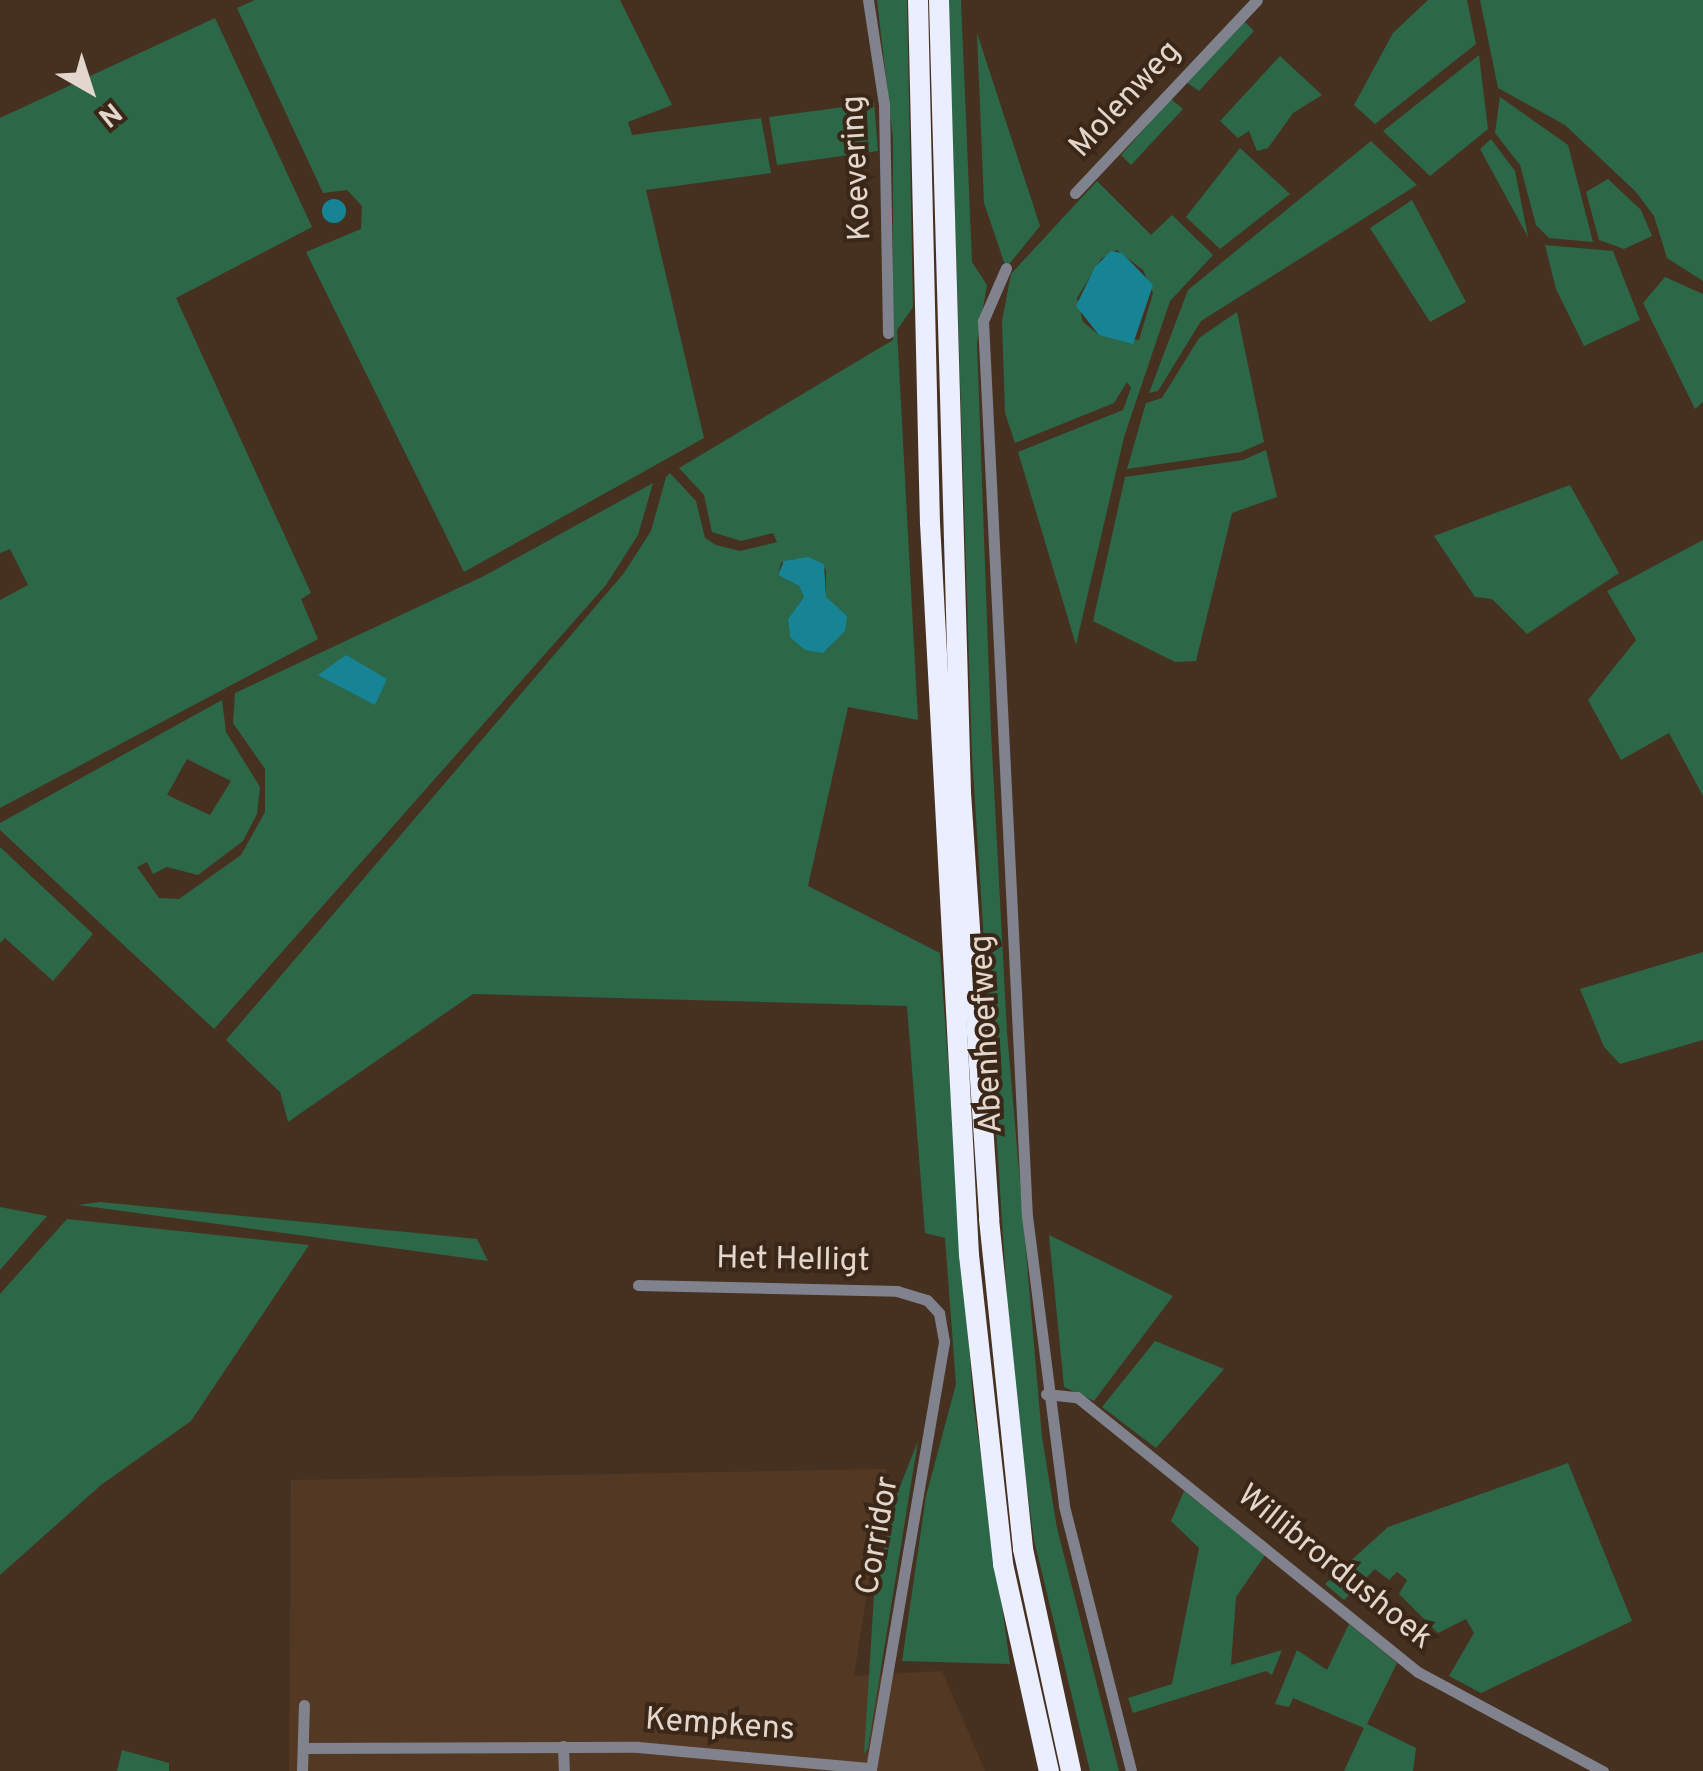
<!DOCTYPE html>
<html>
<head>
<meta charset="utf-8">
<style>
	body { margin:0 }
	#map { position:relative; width:1703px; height:1771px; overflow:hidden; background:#463121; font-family:Overpass,sans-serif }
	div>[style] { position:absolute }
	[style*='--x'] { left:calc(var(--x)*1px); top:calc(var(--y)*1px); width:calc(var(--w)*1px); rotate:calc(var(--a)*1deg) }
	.built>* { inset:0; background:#533924 }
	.green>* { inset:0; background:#2c6748 }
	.water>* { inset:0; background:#178495 }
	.round { border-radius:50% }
	.minor>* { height:11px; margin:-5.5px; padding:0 5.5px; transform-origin:5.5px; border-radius:5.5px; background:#80838e }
	.motorway>* { height:20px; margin:-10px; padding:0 10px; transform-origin:10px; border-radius:10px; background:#eaeeff }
	span { translate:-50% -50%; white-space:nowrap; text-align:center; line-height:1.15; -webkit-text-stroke:8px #3b2717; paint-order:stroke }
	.street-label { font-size:32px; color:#e3d6cc }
	.north { position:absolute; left:40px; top:40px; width:100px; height:100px; -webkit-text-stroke:8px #3b2717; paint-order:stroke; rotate:141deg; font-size:28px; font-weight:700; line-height:40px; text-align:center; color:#e3d6cc }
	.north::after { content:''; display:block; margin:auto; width:35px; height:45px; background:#e3d6cc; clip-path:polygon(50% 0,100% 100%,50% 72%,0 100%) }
</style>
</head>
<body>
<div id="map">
	<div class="built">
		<div style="clip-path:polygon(886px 1469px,854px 1676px,942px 1671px,985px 1771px,289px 1771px,291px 1480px)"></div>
	</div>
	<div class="green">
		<div style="clip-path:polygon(255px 0,620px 0,672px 105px,628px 122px,632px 135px,761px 118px,771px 173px,646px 190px,704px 438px,464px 572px,306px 252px,361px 229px,362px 206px,347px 190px,323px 193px,237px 8px)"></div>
		<div style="clip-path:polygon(evenodd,877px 0,907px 0,913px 307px,897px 330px,918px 720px,848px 707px,808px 886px,940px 953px,973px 1400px,1010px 1664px,902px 1661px,926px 1496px,956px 1384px,945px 1238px,925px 1233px,907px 1006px,473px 994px,288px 1122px,280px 1092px,226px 1040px,624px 573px,651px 531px,666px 477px,670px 473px,696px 501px,705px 538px,716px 545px,740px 551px,777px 542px,773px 533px,741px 541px,712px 532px,704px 495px,679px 468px,893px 340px,893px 139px,877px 0,794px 559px,826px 569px,826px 597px,836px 610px,836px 638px,828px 649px,790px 637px,788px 619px,804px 597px,799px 586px,778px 575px,781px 563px,794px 559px)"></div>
		<div style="clip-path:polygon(948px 0,961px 0,972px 262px,987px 285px,977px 343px,991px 731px,1007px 1032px,1042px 1437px,1057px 1528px,1119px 1771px,1090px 1771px,1034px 1540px,1012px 1376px,972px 756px)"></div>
		<div style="clip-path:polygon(1428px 0,1467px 0,1476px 44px,1375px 124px,1354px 105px,1393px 33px)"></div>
		<div style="clip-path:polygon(1480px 0,1703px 0,1703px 281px,1667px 258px,1654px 216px,1636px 192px,1565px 125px,1498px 88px)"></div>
		<div style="clip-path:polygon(215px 18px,312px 227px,176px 298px,311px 593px,301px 599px,318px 639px,0 808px,0 600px,28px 585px,10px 549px,0 553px,0 118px)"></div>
		<div style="clip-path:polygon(1243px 20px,1254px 31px,1199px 91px,1186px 82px)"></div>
		<div style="clip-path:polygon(977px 33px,1040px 226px,1006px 268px,984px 203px)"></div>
		<div style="clip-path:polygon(1479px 55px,1488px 129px,1430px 176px,1383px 131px)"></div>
		<div style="clip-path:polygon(1280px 56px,1322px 95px,1293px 113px,1268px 148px,1257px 151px,1249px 131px,1238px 138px,1220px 121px)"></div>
		<div style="clip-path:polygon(1500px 97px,1568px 145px,1593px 242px,1549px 238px,1536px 225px,1520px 165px,1495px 133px)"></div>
		<div style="clip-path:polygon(1171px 99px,1183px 109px,1131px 165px,1121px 155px)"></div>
		<div style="clip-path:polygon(874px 103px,878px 151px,777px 165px,769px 117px)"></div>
		<div style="clip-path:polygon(1491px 139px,1515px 171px,1528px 237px,1480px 149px)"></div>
		<div style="clip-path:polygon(1371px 141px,1417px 185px,1201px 321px,1158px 391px,1149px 393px,1188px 290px)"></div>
		<div style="clip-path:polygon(1240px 148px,1290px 194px,1220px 249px,1186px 217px)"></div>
		<div style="clip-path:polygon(1608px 179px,1641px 210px,1652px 236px,1624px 249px,1599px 240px,1586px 192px)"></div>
		<div style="clip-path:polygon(evenodd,1097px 181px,1151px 235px,1172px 215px,1213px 255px,1170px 301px,1124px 437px,1076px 645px,1018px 452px,1123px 410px,1131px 388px,1127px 382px,1114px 403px,1015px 443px,1005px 413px,1002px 321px,1011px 274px,1097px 181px,1117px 250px,1143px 270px,1153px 293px,1139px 340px,1099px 335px,1083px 322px,1077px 298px,1101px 259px,1117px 250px)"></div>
		<div style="clip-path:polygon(1412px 200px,1466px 302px,1430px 322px,1370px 228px)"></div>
		<div style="clip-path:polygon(1545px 245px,1613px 251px,1640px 320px,1584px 346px,1556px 289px)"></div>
		<div style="clip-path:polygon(1665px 277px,1703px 294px,1703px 402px,1695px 409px,1643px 303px)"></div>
		<div style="clip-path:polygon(1237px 312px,1264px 442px,1241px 452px,1127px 469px,1146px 403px,1162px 398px,1199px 338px)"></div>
		<div style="clip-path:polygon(1266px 450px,1277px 497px,1232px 513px,1196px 661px,1175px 662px,1093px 621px,1125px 477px,1243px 460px)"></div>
		<div style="clip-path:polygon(evenodd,653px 483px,638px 535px,606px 585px,214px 1029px,0 830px,0 823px,222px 700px,226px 732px,260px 787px,257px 814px,243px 841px,198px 875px,167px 867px,153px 874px,147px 862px,137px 867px,159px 898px,179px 899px,241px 855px,265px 812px,265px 769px,233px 723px,235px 693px,484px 576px,653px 483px,187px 759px,231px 781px,210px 815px,167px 795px,187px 759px)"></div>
		<div style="clip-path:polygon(1570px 485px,1619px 573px,1527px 634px,1492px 599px,1475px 597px,1434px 536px)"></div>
		<div style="clip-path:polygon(1703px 540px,1703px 796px,1669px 733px,1621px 760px,1588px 700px,1636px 640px,1607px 591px)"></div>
		<div style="clip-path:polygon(0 847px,93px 934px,53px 981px,5px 938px,0 943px)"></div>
		<div style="clip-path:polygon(1703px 952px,1703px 1040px,1620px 1064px,1604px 1047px,1580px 989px)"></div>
		<div style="clip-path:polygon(100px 1202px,477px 1239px,488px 1261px,78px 1205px)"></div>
		<div style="clip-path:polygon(0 1207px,47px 1216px,0 1270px)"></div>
		<div style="clip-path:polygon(67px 1219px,309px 1245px,191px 1421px,101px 1485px,0 1575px,0 1294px)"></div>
		<div style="clip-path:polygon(1049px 1235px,1173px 1296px,1094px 1401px,1064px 1387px)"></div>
		<div style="clip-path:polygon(1155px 1341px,1224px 1369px,1156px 1448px,1102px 1407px)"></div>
		<div style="clip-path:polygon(918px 1441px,868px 1748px,864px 1754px,874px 1595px,895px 1499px)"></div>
		<div style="clip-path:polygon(1568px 1463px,1632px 1621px,1481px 1693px,1449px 1676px,1474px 1633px,1466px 1619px,1438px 1633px,1399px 1594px,1407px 1580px,1397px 1572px,1389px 1580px,1375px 1569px,1344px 1600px,1325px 1584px,1388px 1527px)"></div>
		<div style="clip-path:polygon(1184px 1491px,1265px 1555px,1236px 1597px,1231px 1665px,1282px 1650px,1272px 1675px,1266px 1671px,1133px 1713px,1128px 1698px,1172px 1684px,1199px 1548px,1171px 1521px)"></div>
		<div style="clip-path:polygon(1349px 1624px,1397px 1663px,1367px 1724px,1416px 1748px,1413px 1771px,1344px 1771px,1364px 1728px,1293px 1698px,1289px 1707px,1275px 1704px,1297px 1650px,1327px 1670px)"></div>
		<div style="clip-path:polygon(122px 1750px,169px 1763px,169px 1771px,117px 1771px)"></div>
	</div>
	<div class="water">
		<div class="round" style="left:322px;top:199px;width:24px;height:24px"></div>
		<div style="clip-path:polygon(1111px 251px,1122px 253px,1153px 285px,1133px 344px,1099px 335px,1076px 306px,1095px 267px)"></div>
		<div style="clip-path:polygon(808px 557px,824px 564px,826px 597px,847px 616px,845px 631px,823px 653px,805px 650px,790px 637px,788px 619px,804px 597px,799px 586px,778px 575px,784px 561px)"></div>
		<div style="clip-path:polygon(346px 655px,387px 679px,375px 705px,318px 675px)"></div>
	</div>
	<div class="minor">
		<div style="--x:868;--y:0;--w:105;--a:81.3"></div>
		<div style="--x:884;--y:104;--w:229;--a:89"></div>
		<div style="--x:1075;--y:193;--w:265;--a:-46.7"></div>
		<div style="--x:1006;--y:268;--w:58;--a:113.5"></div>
		<div style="--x:983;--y:321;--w:896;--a:87.19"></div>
		<div style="--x:1027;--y:1216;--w:292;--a:82.7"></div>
		<div style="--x:1064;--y:1506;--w:273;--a:75.8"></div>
		<div style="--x:638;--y:1285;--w:259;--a:1.3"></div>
		<div style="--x:897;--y:1291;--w:31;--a:17"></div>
		<div style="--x:927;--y:1300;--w:18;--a:47"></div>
		<div style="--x:939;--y:1313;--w:29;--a:80"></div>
		<div style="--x:944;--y:1342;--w:435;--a:99.7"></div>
		<div style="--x:1046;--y:1394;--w:31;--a:6"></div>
		<div style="--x:1077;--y:1397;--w:438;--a:38.9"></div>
		<div style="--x:1418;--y:1672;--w:210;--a:28.2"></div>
		<div style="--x:563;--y:1746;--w:25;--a:88"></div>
		<div style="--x:303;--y:1748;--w:335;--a:-0.2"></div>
		<div style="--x:638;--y:1747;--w:234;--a:5.2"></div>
		<div style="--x:302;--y:1771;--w:66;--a:-88.3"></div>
	</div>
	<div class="motorway">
		<div style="--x:918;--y:0;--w:523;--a:88.69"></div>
		<div style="--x:930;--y:523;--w:733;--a:86.95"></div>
		<div style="--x:969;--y:1255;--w:311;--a:83.7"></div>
		<div style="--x:1003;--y:1564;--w:212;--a:77.5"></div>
		<div style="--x:939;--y:0;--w:793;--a:88.41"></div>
		<div style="--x:961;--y:793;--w:427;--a:86.2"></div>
		<div style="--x:989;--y:1219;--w:332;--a:84.1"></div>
		<div style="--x:1023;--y:1549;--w:227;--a:77.8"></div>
	</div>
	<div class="street-label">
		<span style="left:1126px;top:100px;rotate:-47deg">Molenweg</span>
		<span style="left:858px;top:168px;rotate:-93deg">Koevering</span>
		<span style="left:988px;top:1034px;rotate:-93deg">Abenhoefweg</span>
		<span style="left:793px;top:1261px;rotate:1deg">Het Helligt</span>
		<span style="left:879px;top:1536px;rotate:-80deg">Corridor</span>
		<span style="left:1334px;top:1568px;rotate:39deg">Willibrordushoek</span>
		<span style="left:720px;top:1726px;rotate:4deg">Kempkens</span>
	</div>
	<div class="north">N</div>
</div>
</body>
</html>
